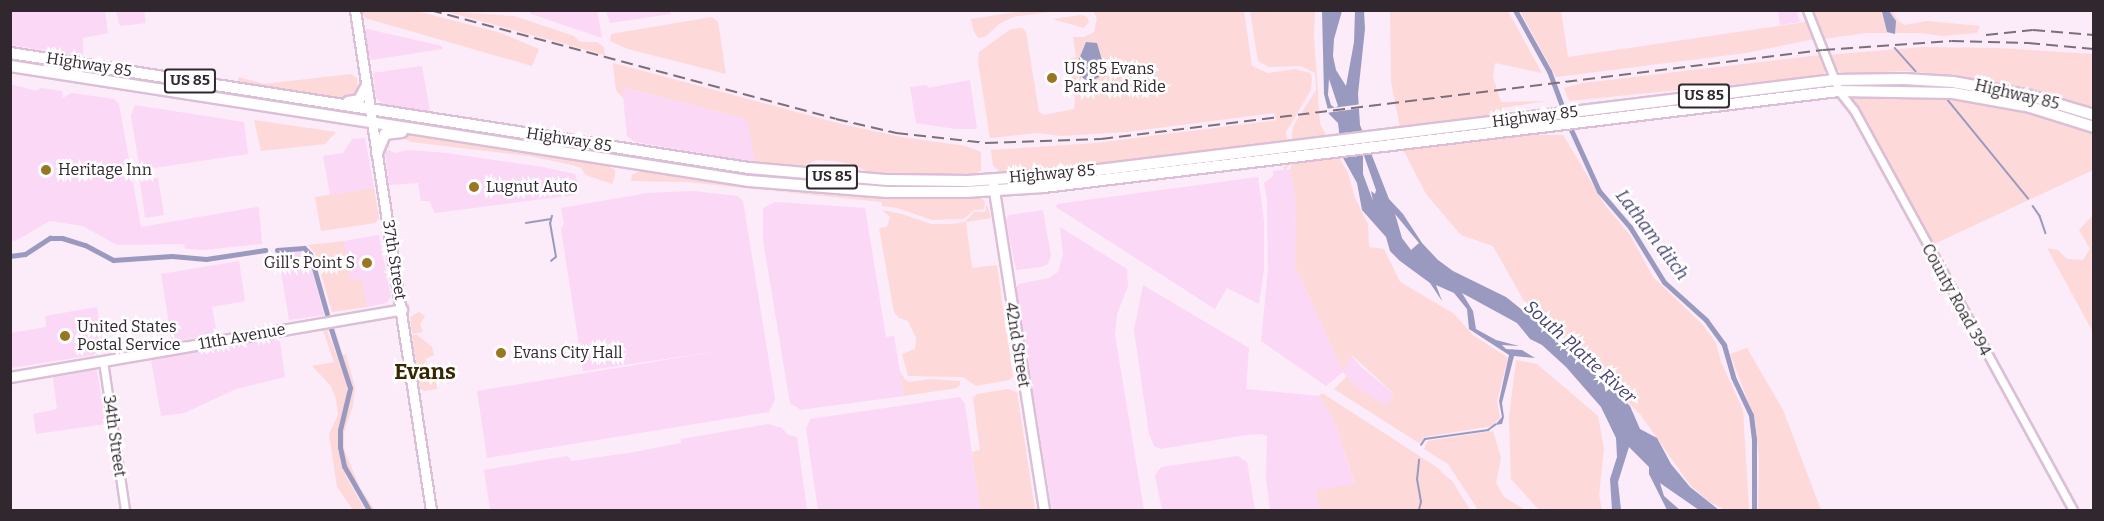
<!DOCTYPE html>
<html>
<head>
<meta charset="utf-8">
<style>
	body { margin:0 }
	#map { position:relative; width:2104px; height:521px; overflow:hidden; background:#fcebf9; font-family:Bitter,serif }
	div>[style] { position:absolute }
	[style*='--x'] { left:calc(var(--x)*1px); top:calc(var(--y)*1px); width:calc(var(--w)*1px); rotate:calc(var(--a)*1deg) }
	.built>* { inset:0; background:#fbd8f5 }
	.green>* { inset:0; background:#fdd9d9 }
	.water>* { inset:0; background:#9a9ac1 }
	.pier>* { inset:0; background:#fcebf9 }
	.stream>* { height:1.5px; margin:-0.75px; padding:0 0.75px; transform-origin:0.75px; border-radius:0.75px; background:#9a9ac1 }
	.canal>* { height:5px; margin:-2.5px; padding:0 2.5px; transform-origin:2.5px; border-radius:2.5px; background:#9a9ac1 }
	.roads { filter:drop-shadow(2px 0 #dbbfd6) drop-shadow(-2px 0 #dbbfd6) drop-shadow(0 2px #dbbfd6) drop-shadow(0 -2px #dbbfd6) }
	.minor>* { height:7px; margin:-3.5px; padding:0 3.5px; transform-origin:3.5px; border-radius:3.5px; background:#fff }
	.major>* { height:9px; margin:-4.5px; padding:0 4.5px; transform-origin:4.5px; border-radius:4.5px; background:#fff }
	.highway>* { height:10px; margin:-5px; padding:0 5px; transform-origin:5px; border-radius:5px; background:#fff }
	.rail>* { height:1.5px; margin-top:-0.75px; transform-origin:0; background:repeating-linear-gradient(90deg,#7c6f79 0 12px,transparent 0 18px) }
	.dots>* { width:16px; height:16px; translate:-50% -50%; box-sizing:border-box; border:3px solid #fefefe; border-radius:50% }
	span { translate:-50% -50%; white-space:nowrap; text-align:center; line-height:1.15; -webkit-text-stroke:5px #fefefe; paint-order:stroke }
	.shield-label span { padding:2px 4px; background:#fefefe; border:2px solid; border-radius:4px; -webkit-text-stroke-width:0 }
	.shield-label { font-size:15px; color:#31272f; font-weight:700 }
	.street-label { font-size:16px; color:#31272f }
	.poi-label { font-size:16px; color:#31272f }
	.left { translate:0 -50%; text-align:left }
	.right { translate:-100% -50%; text-align:right }
	.water-label { font-size:18px; color:#444074; font-style:italic }
	.district-label { font-size:22px; color:#362700; font-weight:700 }
	.frame { position:absolute; inset:0; border:12px solid #31272f; pointer-events:none }
</style>
</head>
<body>
<div id="map">
	<div class="built">
		<div style="clip-path:polygon(10px 11px,105px 11px,108px 33px,83px 38px,83px 57px,11px 45px)"></div>
		<div style="clip-path:polygon(116px 11px,144px 11px,146px 23px,120px 26px)"></div>
		<div style="clip-path:polygon(530px 11px,597px 11px,602px 38px,531px 14px)"></div>
		<div style="clip-path:polygon(606px 11px,670px 11px,671px 14px,610px 23px)"></div>
		<div style="clip-path:polygon(1778px 11px,1796px 11px,1800px 22px,1780px 25px)"></div>
		<div style="clip-path:polygon(367px 29px,442px 46px,442px 49px,372px 60px,368px 55px,364px 31px)"></div>
		<div style="clip-path:polygon(422px 66px,430px 111px,383px 104px,376px 98px,373px 73px)"></div>
		<div style="clip-path:polygon(970px 80px,977px 129px,955px 129px,916px 123px,910px 87px,927px 85px,928px 88px)"></div>
		<div style="clip-path:polygon(10px 84px,36px 91px,41px 88px,62px 91px,63px 98px,71px 93px,114px 99px,119px 104px,141px 227px,257px 207px,259px 208px,262px 244px,203px 250px,185px 249px,184px 244px,117px 245px,83px 226px,50px 221px,15px 241px,11px 240px)"></div>
		<div style="clip-path:polygon(622px 87px,748px 119px,755px 162px,635px 142px,627px 136px)"></div>
		<div style="clip-path:polygon(135px 105px,244px 122px,248px 154px,140px 170px,131px 116px)"></div>
		<div style="clip-path:polygon(365px 138px,374px 188px,330px 195px,323px 156px,343px 153px,352px 139px)"></div>
		<div style="clip-path:polygon(389px 150px,395px 153px,408px 150px,447px 153px,543px 167px,575px 174px,580px 189px,575px 195px,435px 213px,429px 201px,421px 201px,418px 183px,389px 185px,385px 151px)"></div>
		<div style="clip-path:polygon(1291px 169px,1296px 203px,1295px 266px,1343px 371px,1351px 355px,1360px 366px,1394px 394px,1387px 406px,1353px 385px,1343px 372px,1326px 386px,1261px 341px,1268px 269px,1267px 200px,1264px 183px,1273px 176px,1273px 171px)"></div>
		<div style="clip-path:polygon(1258px 177px,1264px 221px,1264px 269px,1259px 304px,1227px 288px,1215px 309px,1056px 207px,1057px 204px)"></div>
		<div style="clip-path:polygon(158px 178px,164px 215px,145px 218px,140px 181px)"></div>
		<div style="clip-path:polygon(694px 191px,737px 196px,743px 201px,775px 399px,769px 412px,487px 458px,477px 391px,720px 351px,583px 371px,561px 229px,564px 224px,561px 208px,648px 193px)"></div>
		<div style="clip-path:polygon(775px 202px,865px 208px,886px 337px,894px 336px,904px 396px,807px 409px,801px 410px,790px 403px,763px 240px,763px 208px)"></div>
		<div style="clip-path:polygon(1043px 210px,1051px 256px,1048px 264px,1041px 267px,1016px 270px,1006px 221px,1009px 215px)"></div>
		<div style="clip-path:polygon(1060px 227px,1127px 269px,1128px 286px,1117px 314px,1115px 335px,1144px 510px,1052px 510px,1016px 288px,1019px 284px,1049px 278px,1058px 272px,1063px 255px)"></div>
		<div style="clip-path:polygon(379px 235px,391px 297px,386px 303px,367px 307px,362px 279px,350px 281px,344px 241px)"></div>
		<div style="clip-path:polygon(300px 251px,309px 259px,324px 315px,289px 320px,278px 254px)"></div>
		<div style="clip-path:polygon(239px 261px,245px 301px,212px 307px,217px 334px,172px 342px,161px 274px)"></div>
		<div style="clip-path:polygon(1143px 285px,1249px 348px,1246px 389px,1319px 396px,1334px 420px,1355px 485px,1316px 490px,1319px 510px,1270px 510px,1266px 479px,1267px 436px,1261px 434px,1246px 435px,1160px 449px,1154px 446px,1149px 434px,1134px 330px)"></div>
		<div style="clip-path:polygon(97px 307px,104px 347px,97px 350px,94px 355px,11px 368px,11px 333px,46px 327px,45px 316px)"></div>
		<div style="clip-path:polygon(274px 339px,280px 341px,285px 377px,236px 389px,184px 413px,161px 416px,151px 360px)"></div>
		<div style="clip-path:polygon(93px 370px,97px 371px,106px 424px,36px 434px,33px 414px,57px 409px,53px 377px)"></div>
		<div style="clip-path:polygon(960px 397px,965px 404px,980px 510px,818px 510px,806px 429px,810px 419px)"></div>
		<div style="clip-path:polygon(768px 424px,782px 428px,788px 435px,797px 437px,807px 510px,490px 510px,484px 470px,567px 456px,572px 461px,629px 453px,681px 443px,681px 439px)"></div>
		<div style="clip-path:polygon(1238px 456px,1247px 462px,1255px 510px,1162px 510px,1155px 476px,1161px 467px)"></div>
	</div>
	<div class="green">
		<div style="clip-path:polygon(361px 11px,417px 11px,501px 33px,539px 49px,532px 66px,365px 18px)"></div>
		<div style="clip-path:polygon(444px 11px,514px 16px,574px 36px,580px 42px,597px 42px,604px 47px,605px 55px)"></div>
		<div style="clip-path:polygon(1023px 11px,1056px 11px,1013px 17px,999px 24px,985px 37px,978px 38px,974px 32px,971px 19px)"></div>
		<div style="clip-path:polygon(1093px 11px,1244px 11px,1252px 66px,1268px 73px,1295px 69px,1310px 73px,1312px 78px,1311px 90px,1286px 132px,1290px 162px,1287px 168px,1285px 170px,1283px 167px,1288px 164px,1285px 143px,1089px 166px,1001px 172px,993px 166px,991px 150px,1096px 143px,1277px 120px,1274px 113px,1126px 132px,1061px 136px,1038px 133px,990px 138px,978px 62px,979px 52px,1011px 29px,1022px 28px,1026px 32px,1039px 112px,1044px 115px,1074px 109px,1075px 97px,1069px 59px,1076px 57px,1073px 37px,1084px 37px,1094px 32px,1097px 18px)"></div>
		<div style="clip-path:polygon(1250px 11px,1315px 11px,1314px 36px,1320px 124px,1348px 173px,1355px 198px,1368px 224px,1369px 247px,1384px 249px,1400px 282px,1453px 313px,1473px 335px,1508px 358px,1497px 401px,1500px 418px,1491px 426px,1425px 437px,1419px 443px,1334px 389px,1347px 376px,1353px 385px,1387px 406px,1394px 394px,1352px 355px,1343px 371px,1295px 266px,1296px 203px,1291px 169px,1292px 133px,1294px 125px,1316px 90px,1315px 73px,1301px 66px,1269px 67px,1258px 61px)"></div>
		<div style="clip-path:polygon(1390px 11px,1508px 11px,1542px 73px,1495px 63px,1493px 77px,1501px 102px,1546px 101px,1502px 108px,1504px 135px,1563px 135px,1605px 205px,1630px 235px,1653px 277px,1703px 325px,1716px 343px,1721px 362px,1743px 410px,1749px 510px,1725px 510px,1708px 501px,1690px 485px,1640px 414px,1582px 359px,1559px 331px,1529px 310px,1493px 246px,1461px 235px,1426px 194px,1405px 153px,1391px 82px)"></div>
		<div style="clip-path:polygon(1520px 11px,1561px 11px,1568px 57px,1806px 22px,1814px 39px,1746px 53px,1556px 77px)"></div>
		<div style="clip-path:polygon(1811px 11px,1881px 11px,1887px 32px,1894px 18px,1889px 11px,1893px 11px,1898px 21px,1905px 25px,1927px 21px,1980px 26px,1977px 33px,1942px 36px,1921px 33px,1866px 33px,1824px 39px)"></div>
		<div style="clip-path:polygon(1081px 15px,1087px 17px,1089px 22px,1084px 28px,1053px 19px)"></div>
		<div style="clip-path:polygon(712px 17px,718px 22px,726px 74px,628px 49px,610px 41px,611px 34px)"></div>
		<div style="clip-path:polygon(1923px 47px,1997px 48px,2093px 54px,2093px 110px,2057px 98px,1927px 73px,1903px 71px,1845px 74px,1835px 69px,1828px 55px)"></div>
		<div style="clip-path:polygon(1820px 55px,1825px 70px,1824px 74px,1817px 76px,1569px 101px,1564px 88px,1583px 83px)"></div>
		<div style="clip-path:polygon(613px 63px,845px 125px,902px 137px,965px 146px,981px 152px,981px 171px,973px 175px,885px 175px,870px 173px,852px 164px,835px 161px,817px 160px,796px 169px,755px 162px,747px 119px,623px 87px,623px 98px,616px 90px)"></div>
		<div style="clip-path:polygon(351px 74px,357px 78px,358px 94px,351px 100px,239px 82px,238px 77px,264px 84px)"></div>
		<div style="clip-path:polygon(1859px 95px,1956px 100px,2004px 107px,2055px 119px,2093px 133px,2093px 170px,1932px 245px,1928px 242px,1852px 102px,1853px 97px)"></div>
		<div style="clip-path:polygon(254px 120px,336px 132px,325px 144px,261px 151px)"></div>
		<div style="clip-path:polygon(401px 134px,609px 166px,615px 170px,615px 176px,612px 184px,586px 175px,581px 168px,572px 165px,529px 156px,411px 142px,402px 137px,391px 137px,388px 143px,390px 148px,385px 147px,389px 137px)"></div>
		<div style="clip-path:polygon(640px 171px,767px 190px,858px 197px,980px 197px,985px 202px,984px 209px,974px 210px,963px 219px,932px 220px,897px 208px,882px 206px,882px 202px,687px 182px,631px 181px,632px 175px)"></div>
		<div style="clip-path:polygon(374px 188px,379px 218px,375px 223px,321px 231px,315px 197px)"></div>
		<div style="clip-path:polygon(987px 204px,991px 218px,966px 222px,972px 268px,997px 265px,1013px 377px,1009px 380px,976px 386px,963px 377px,908px 376px,902px 354px,915px 349px,916px 338px,908px 321px,899px 318px,894px 312px,879px 228px,887px 227px,890px 217px,882px 210px,902px 214px,931px 224px,951px 224px,965px 222px,974px 212px,985px 212px)"></div>
		<div style="clip-path:polygon(2093px 215px,2093px 332px,2047px 248px,2058px 250px,2067px 259px,2083px 260px,2090px 249px,2079px 230px)"></div>
		<div style="clip-path:polygon(344px 241px,350px 280px,362px 279px,367px 307px,332px 312px,315px 253px,308px 245px)"></div>
		<div style="clip-path:polygon(419px 312px,425px 316px,420px 324px,423px 332px,412px 334px,410px 317px)"></div>
		<div style="clip-path:polygon(333px 329px,335px 329px,342px 355px,346px 355px,355px 387px,353px 406px,344px 432px,344px 449px,360px 488px,374px 509px,379px 510px,371px 510px,345px 466px,342px 431px,351px 389px)"></div>
		<div style="clip-path:polygon(323px 330px,327px 330px,347px 383px,347px 394px,338px 442px,342px 464px,346px 476px,365px 510px,353px 510px,337px 487px,329px 434px,338px 415px,336px 399px,331px 386px,312px 366px,334px 362px)"></div>
		<div style="clip-path:polygon(416px 334px,432px 347px,434px 355px,425px 359px,431px 374px,434px 372px,437px 382px,442px 381px,437px 383px,437px 389px,424px 391px,420px 388px,418px 378px,420px 375px,418px 375px,412px 336px)"></div>
		<div style="clip-path:polygon(1747px 348px,1783px 410px,1821px 510px,1758px 510px,1759px 460px,1755px 419px,1730px 354px)"></div>
		<div style="clip-path:polygon(1516px 360px,1537px 364px,1598px 416px,1604px 448px,1599px 495px,1602px 510px,1539px 510px,1511px 479px,1509px 418px)"></div>
		<div style="clip-path:polygon(900px 371px,905px 380px,910px 382px,930px 379px,960px 381px,960px 385px,957px 388px,904px 396px)"></div>
		<div style="clip-path:polygon(1008px 389px,1017px 392px,1035px 510px,980px 510px,972px 452px,980px 450px,973px 398px,977px 394px)"></div>
		<div style="clip-path:polygon(1322px 393px,1435px 466px,1453px 482px,1470px 510px,1319px 510px,1316px 490px,1355px 484px,1334px 420px,1319px 396px)"></div>
		<div style="clip-path:polygon(1493px 431px,1501px 458px,1496px 483px,1504px 497px,1525px 510px,1478px 510px,1448px 464px,1424px 449px,1428px 441px)"></div>
	</div>
	<div class="water">
		<div style="clip-path:polygon(evenodd,1322px 11px,1342px 11px,1334px 39px,1333px 56px,1336px 70px,1346px 86px,1354px 42px,1355px 11px,1364px 11px,1365px 29px,1358px 94px,1360px 125px,1389px 199px,1403px 214px,1422px 243px,1438px 260px,1453px 271px,1506px 297px,1551px 333px,1559px 336px,1584px 364px,1630px 406px,1640px 429px,1657px 438px,1671px 464px,1690px 487px,1719px 510px,1699px 510px,1660px 483px,1664px 496px,1680px 510px,1667px 510px,1649px 474px,1649px 467px,1629px 447px,1618px 482px,1621px 510px,1612px 510px,1610px 479px,1617px 457px,1616px 438px,1601px 407px,1566px 367px,1542px 345px,1530px 339px,1517px 323px,1462px 293px,1473px 311px,1476px 329px,1496px 340px,1519px 346px,1502px 345px,1506px 349px,1522px 350px,1535px 358px,1514px 356px,1502px 403px,1504px 417px,1502px 424px,1495px 425px,1502px 417px,1499px 401px,1509px 355px,1469px 329px,1467px 309px,1454px 293px,1436px 285px,1442px 301px,1430px 283px,1400px 261px,1390px 251px,1386px 237px,1362px 210px,1357px 183px,1342px 156px,1338px 123px,1329px 114px,1324px 94px,1322px 11px,1329px 79px,1338px 106px,1335px 108px,1331px 105px,1328px 95px,1329px 79px,1322px 11px,1363px 153px,1376px 190px,1375px 194px,1371px 191px,1373px 201px,1363px 174px,1363px 153px,1322px 11px,1395px 214px,1419px 243px,1411px 250px,1402px 238px,1395px 214px)"></div>
		<div style="clip-path:polygon(1882px 12px,1889px 11px,1896px 21px,1895px 34px,1887px 32px)"></div>
		<div style="clip-path:polygon(1086px 42px,1097px 43px,1104px 67px,1099px 77px,1091px 82px,1080px 77px,1077px 64px)"></div>
	</div>
	<div class="pier">
		<div style="clip-path:polygon(1362px 104px,1362px 108px,1326px 113px,1325px 109px)"></div>
	</div>
	<div class="stream">
		<div style="--x:1895;--y:48;--w:31;--a:48"></div>
		<div style="--x:1948;--y:100;--w:127;--a:50.8"></div>
		<div style="--x:2033;--y:206;--w:12;--a:55"></div>
		<div style="--x:2040;--y:216;--w:18;--a:71"></div>
		<div style="--x:526;--y:223;--w:25;--a:-9"></div>
		<div style="--x:551;--y:261;--w:6;--a:-39"></div>
		<div style="--x:556;--y:257;--w:34;--a:-100"></div>
		<div style="--x:550;--y:224;--w:8;--a:-76"></div>
		<div style="--x:1421;--y:445;--w:7;--a:-56"></div>
		<div style="--x:1425;--y:439;--w:64;--a:-8.1"></div>
		<div style="--x:1488;--y:430;--w:9;--a:-36"></div>
		<div style="--x:1419;--y:510;--w:8;--a:-76"></div>
		<div style="--x:1421;--y:502;--w:22;--a:-100"></div>
		<div style="--x:1417;--y:480;--w:20;--a:-84"></div>
	</div>
	<div class="canal">
		<div style="--x:1515;--y:10;--w:70;--a:60.9"></div>
		<div style="--x:1549;--y:71;--w:46;--a:69.6"></div>
		<div style="--x:1568;--y:123;--w:75;--a:65.5"></div>
		<div style="--x:1599;--y:191;--w:48;--a:49.3"></div>
		<div style="--x:1630;--y:227;--w:65;--a:58.3"></div>
		<div style="--x:1664;--y:282;--w:57;--a:42.1"></div>
		<div style="--x:1706;--y:320;--w:31;--a:54"></div>
		<div style="--x:1724;--y:345;--w:33;--a:74"></div>
		<div style="--x:1733;--y:377;--w:42;--a:64.7"></div>
		<div style="--x:1751;--y:415;--w:23;--a:83"></div>
		<div style="--x:1754;--y:438;--w:72;--a:90"></div>
		<div style="--x:277;--y:250;--w:27;--a:-4"></div>
		<div style="--x:304;--y:248;--w:8;--a:45"></div>
		<div style="--x:310;--y:254;--w:62;--a:74.2"></div>
		<div style="--x:10;--y:256;--w:15;--a:-8"></div>
		<div style="--x:25;--y:254;--w:30;--a:-33"></div>
		<div style="--x:50;--y:238;--w:12;--a:0"></div>
		<div style="--x:62;--y:238;--w:24;--a:17"></div>
		<div style="--x:85;--y:245;--w:32;--a:28"></div>
		<div style="--x:113;--y:260;--w:59;--a:-3.9"></div>
		<div style="--x:172;--y:256;--w:34;--a:5"></div>
		<div style="--x:206;--y:259;--w:60;--a:-8.7"></div>
		<div style="--x:331;--y:329;--w:62;--a:72.1"></div>
		<div style="--x:350;--y:388;--w:43;--a:103.4"></div>
		<div style="--x:340;--y:430;--w:17;--a:90"></div>
		<div style="--x:340;--y:447;--w:19;--a:78"></div>
		<div style="--x:344;--y:466;--w:51;--a:60.4"></div>
	</div>
	<div class="roads">
		<div class="minor">
			<div style="--x:1807;--y:10;--w:87;--a:68.4"></div>
			<div style="--x:1839;--y:91;--w:24;--a:52"></div>
			<div style="--x:1854;--y:110;--w:456;--a:61.3"></div>
			<div style="--x:103;--y:361;--w:151;--a:81.6"></div>
		</div>
		<div class="major">
			<div style="--x:355;--y:10;--w:506;--a:81.36"></div>
			<div style="--x:993;--y:184;--w:330;--a:81.1"></div>
			<div style="--x:10;--y:377;--w:398;--a:-9.8"></div>
		</div>
		<div class="highway">
			<div style="--x:10;--y:53;--w:748;--a:8.85"></div>
			<div style="--x:749;--y:168;--w:139;--a:5"></div>
			<div style="--x:887;--y:180;--w:81;--a:0.7"></div>
			<div style="--x:968;--y:181;--w:98;--a:-4.1"></div>
			<div style="--x:1066;--y:174;--w:774;--a:-6.98"></div>
			<div style="--x:1834;--y:80;--w:70;--a:-0.8"></div>
			<div style="--x:1904;--y:79;--w:49;--a:3.5"></div>
			<div style="--x:1953;--y:82;--w:79;--a:10.2"></div>
			<div style="--x:2031;--y:96;--w:66;--a:16.8"></div>
			<div style="--x:10;--y:66;--w:748;--a:8.85"></div>
			<div style="--x:749;--y:181;--w:138;--a:4.6"></div>
			<div style="--x:887;--y:192;--w:78;--a:0"></div>
			<div style="--x:965;--y:192;--w:79;--a:-3.6"></div>
			<div style="--x:1044;--y:187;--w:801;--a:-6.89"></div>
			<div style="--x:1839;--y:91;--w:114;--a:1"></div>
			<div style="--x:1953;--y:93;--w:78;--a:10.3"></div>
			<div style="--x:2030;--y:107;--w:67;--a:17.4"></div>
			<div style="--x:348;--y:102;--w:11;--a:-10"></div>
			<div style="--x:359;--y:100;--w:15;--a:-62"></div>
			<div style="--x:377;--y:153;--w:21;--a:-67"></div>
			<div style="--x:385;--y:134;--w:17;--a:-7"></div>
		</div>
	</div>
	<div class="rail">
		<div style="--x:430;--y:10;--w:420;--a:15"></div>
		<div style="--x:836;--y:119;--w:62;--a:13.1"></div>
		<div style="--x:896;--y:133;--w:91;--a:6.3"></div>
		<div style="--x:986;--y:143;--w:115;--a:-2"></div>
		<div style="--x:1101;--y:139;--w:727;--a:-7.03"></div>
		<div style="--x:1823;--y:50;--w:129;--a:-4"></div>
		<div style="--x:1952;--y:41;--w:76;--a:1.5"></div>
		<div style="--x:2028;--y:43;--w:66;--a:5.2"></div>
		<div style="--x:1986;--y:35;--w:47;--a:-6.1"></div>
		<div style="--x:2033;--y:30;--w:61;--a:4.7"></div>
	</div>
	<div class="dots">
		<div style="left:1052px;top:78px;background:#987720"></div>
		<div style="left:46px;top:170px;background:#987720"></div>
		<div style="left:474px;top:187px;background:#987720"></div>
		<div style="left:367px;top:263px;background:#987720"></div>
		<div style="left:65px;top:336px;background:#987720"></div>
		<div style="left:501px;top:353px;background:#987720"></div>
	</div>
	<div class="shield-label">
		<span style="left:190px;top:81px">US 85</span>
		<span style="left:1704px;top:96px">US 85</span>
		<span style="left:832px;top:177px">US 85</span>
	</div>
	<div class="street-label">
		<span style="left:89px;top:65px;rotate:9deg">Highway 85</span>
		<span style="left:2017px;top:95px;rotate:13deg">Highway 85</span>
		<span style="left:1535px;top:117px;rotate:-7deg">Highway 85</span>
		<span style="left:569px;top:140px;rotate:9deg">Highway 85</span>
		<span style="left:1052px;top:174px;rotate:-5deg">Highway 85</span>
		<span style="left:394px;top:260px;rotate:81deg">37th Street</span>
		<span style="left:1956px;top:300px;rotate:61deg">County Road 394</span>
		<span style="left:242px;top:337px;rotate:-10deg">11th Avenue</span>
		<span style="left:1017px;top:345px;rotate:81deg">42nd Street</span>
		<span style="left:114px;top:436px;rotate:82deg">34th Street</span>
	</div>
	<div class="poi-label">
		<span class="left" style="left:1064px;top:78px">US 85 Evans<br>Park and Ride</span>
		<span class="left" style="left:58px;top:170px">Heritage Inn</span>
		<span class="left" style="left:486px;top:187px">Lugnut Auto</span>
		<span class="right" style="left:355px;top:263px">Gill's Point S</span>
		<span class="left" style="left:77px;top:336px">United States<br>Postal Service</span>
		<span class="left" style="left:513px;top:353px">Evans City Hall</span>
	</div>
	<div class="water-label">
		<span style="left:1652px;top:235px;rotate:53deg">Latham ditch</span>
		<span style="left:1580px;top:352px;rotate:42deg">South Platte River</span>
	</div>
	<div class="district-label">
		<span style="left:425px;top:372px">Evans</span>
	</div>
	<div class="frame"></div>
</div>
</body>
</html>
